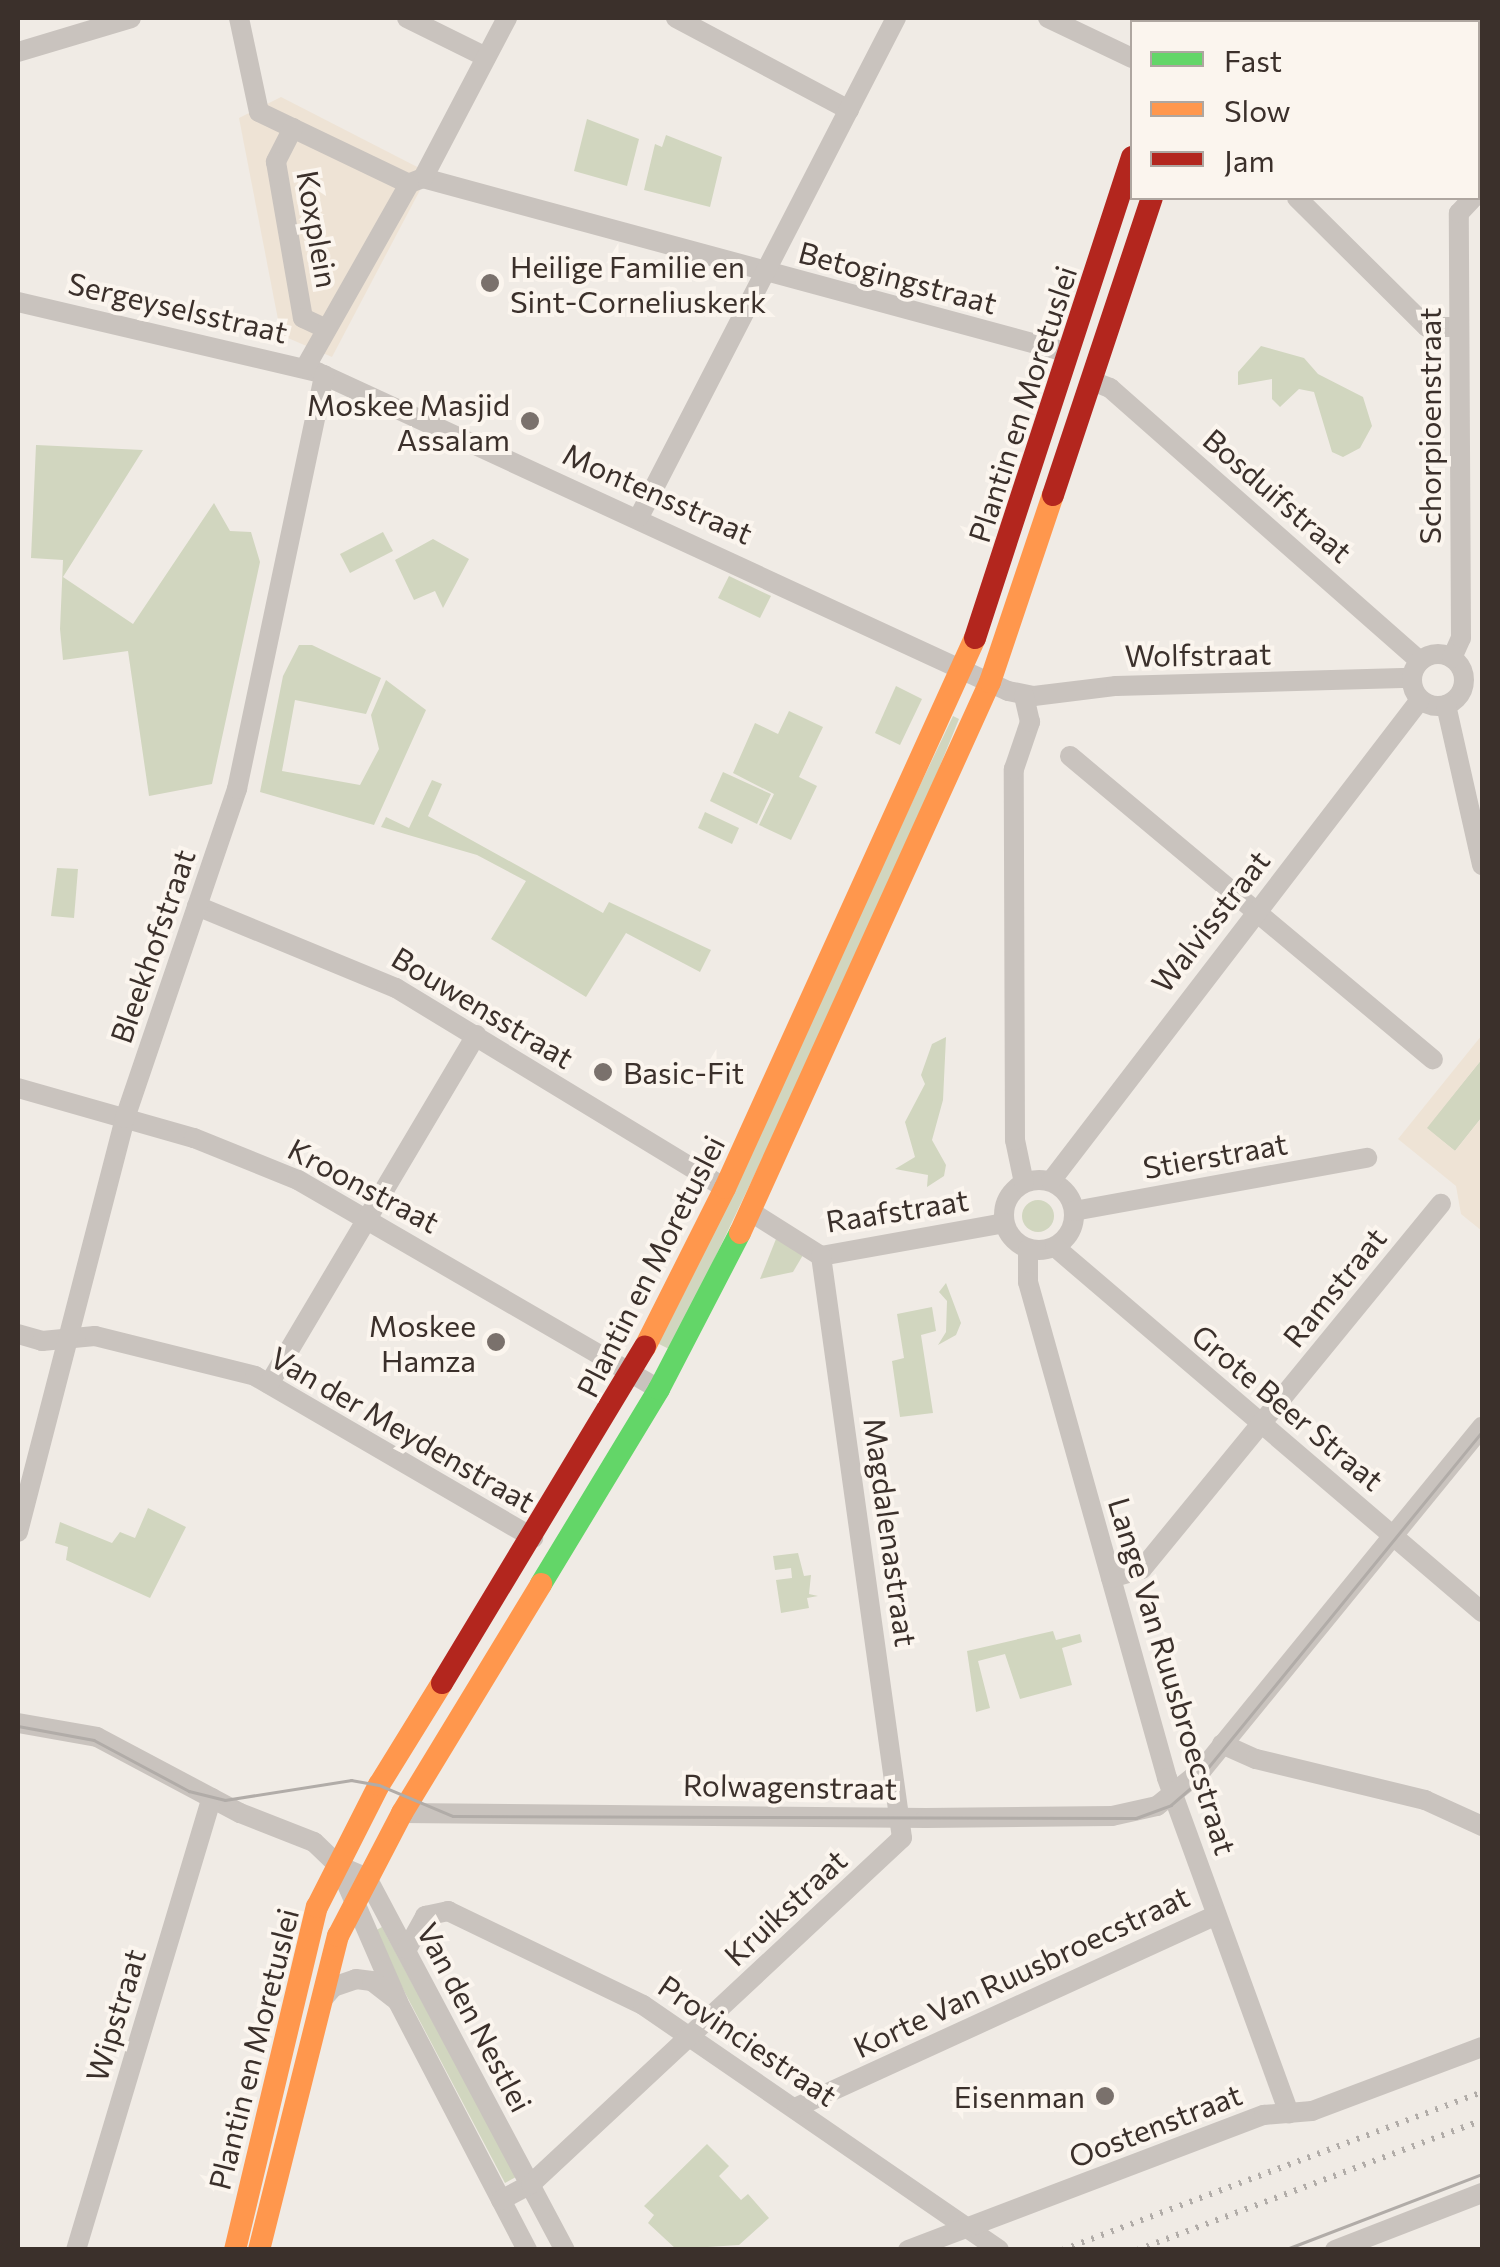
<!DOCTYPE html>
<html>
<head>
<meta charset="utf-8">
<style>
	body { margin:0 }
	#map { position:relative; width:1500px; height:2267px; overflow:hidden; background:#f0ebe5; font-family:Commissioner,sans-serif }
	div>[style] { position:absolute }
	[style*='--x'] { left:calc(var(--x)*1px); top:calc(var(--y)*1px); width:calc(var(--w)*1px); rotate:calc(var(--a)*1deg) }
	.green>* { inset:0; background:#d1d6bf }
	.round { border-radius:50% }
	.plaza>* { inset:0; background:#eee3d5 }
	.street>* { height:20px; margin:-10px; padding:0 10px; transform-origin:10px; border-radius:10px; background:#c9c3be }
	.street>.ring { margin:-10px; padding:0; box-sizing:content-box; background:none; border:20px solid #c9c3be; border-radius:50% }
	.fast>* { height:22px; margin:-11px; padding:0 11px; transform-origin:11px; border-radius:11px; background:#63d668 }
	.slow>* { height:22px; margin:-11px; padding:0 11px; transform-origin:11px; border-radius:11px; background:#ff974d }
	.jam>* { height:22px; margin:-11px; padding:0 11px; transform-origin:11px; border-radius:11px; background:#b3261e }
	.tram>* { height:2.5px; margin:-1.25px; padding:0 1.25px; transform-origin:1.25px; border-radius:1.25px; background:#b1aca8 }
	.rail>* { height:6px; margin-top:-3px; transform-origin:0; background:repeating-linear-gradient(90deg,#b1aca8 0 2.5px,transparent 0 10.5px) }
	.dots>* { width:28px; height:28px; translate:-50% -50%; box-sizing:border-box; border:5px solid #fbf5ee; border-radius:50% }
	span { translate:-50% -50%; white-space:nowrap; text-align:center; line-height:1.15; -webkit-text-stroke:8px #fbf5ee; paint-order:stroke }
	.street-label { font-size:30px; color:#3b302b }
	.poi-label { font-size:30px; color:#3b302b }
	.left { translate:0 -50%; text-align:left }
	.right { translate:-100% -50%; text-align:right }
	.frame { position:absolute; inset:0; border:20px solid #3b302b; pointer-events:none }
	.legend { position:absolute; left:1130px; top:20px; width:350px; height:180px; box-sizing:border-box; background:#fbf5ee; border:2px solid #aea6a0; margin:0; padding:12px 18px; list-style:none; font-size:30px; color:#3b302b }
	.legend li { display:flex; align-items:center; gap:20px; height:50px }
	.legend b { width:50px; border:2px solid #aea6a0 }
</style>
</head>
<body>
<div id="map">
	<div class="green">
		<div style="clip-path:polygon(587px 119px,639px 139px,627px 186px,574px 171px)"></div>
		<div style="clip-path:polygon(666px 135px,722px 157px,710px 207px,644px 190px,655px 144px,662px 147px)"></div>
		<div style="clip-path:polygon(1261px 346px,1304px 358px,1318px 374px,1363px 397px,1372px 426px,1360px 448px,1343px 457px,1332px 452px,1314px 392px,1299px 389px,1280px 407px,1272px 399px,1272px 379px,1238px 385px,1238px 372px)"></div>
		<div style="clip-path:polygon(36px 445px,143px 450px,63px 577px,133px 624px,214px 503px,230px 531px,251px 532px,260px 562px,212px 784px,149px 796px,128px 651px,63px 660px,60px 629px,63px 560px,31px 558px)"></div>
		<div style="clip-path:polygon(383px 532px,393px 551px,350px 573px,340px 554px)"></div>
		<div style="clip-path:polygon(433px 539px,469px 559px,443px 608px,435px 591px,414px 600px,395px 560px)"></div>
		<div style="clip-path:polygon(729px 576px,771px 596px,760px 618px,718px 598px)"></div>
		<div style="clip-path:polygon(299px 645px,312px 645px,381px 678px,366px 714px,295px 700px,282px 771px,360px 785px,379px 749px,371px 715px,386px 680px,426px 710px,374px 825px,260px 792px,283px 676px)"></div>
		<div style="clip-path:polygon(896px 686px,922px 699px,900px 745px,875px 733px)"></div>
		<div style="clip-path:polygon(789px 711px,823px 727px,799px 777px,817px 786px,791px 840px,759px 825px,774px 794px,733px 773px,755px 723px,778px 734px)"></div>
		<div style="clip-path:polygon(953px 716px,959px 719px,886px 899px,671px 1350px,655px 1342px)"></div>
		<div style="clip-path:polygon(723px 772px,771px 794px,757px 824px,710px 801px)"></div>
		<div style="clip-path:polygon(432px 780px,442px 784px,428px 816px,603px 913px,609px 902px,711px 950px,700px 972px,626px 933px,586px 997px,491px 939px,526px 881px,477px 855px,381px 827px,386px 817px,409px 828px)"></div>
		<div style="clip-path:polygon(705px 812px,739px 828px,732px 844px,698px 828px)"></div>
		<div style="clip-path:polygon(57px 868px,78px 869px,74px 918px,51px 916px)"></div>
		<div style="clip-path:polygon(946px 1037px,943px 1100px,932px 1140px,946px 1165px,944px 1176px,927px 1187px,928px 1175px,895px 1169px,915px 1157px,905px 1122px,925px 1084px,921px 1075px,932px 1044px)"></div>
		<div style="clip-path:polygon(1482px 1059px,1482px 1117px,1455px 1151px,1426px 1128px)"></div>
		<div class="round" style="left:1022px;top:1200px;width:32px;height:32px"></div>
		<div style="clip-path:polygon(776px 1239px,803px 1255px,793px 1272px,760px 1279px)"></div>
		<div style="clip-path:polygon(946px 1283px,961px 1323px,956px 1335px,938px 1345px,946px 1332px,947px 1301px,939px 1292px)"></div>
		<div style="clip-path:polygon(932px 1307px,936px 1331px,921px 1335px,933px 1413px,900px 1417px,892px 1361px,904px 1358px,897px 1314px)"></div>
		<div style="clip-path:polygon(148px 1508px,186px 1527px,150px 1598px,66px 1560px,68px 1547px,55px 1543px,60px 1522px,112px 1543px,120px 1532px,135px 1538px)"></div>
		<div style="clip-path:polygon(798px 1553px,804px 1576px,811px 1575px,809px 1594px,818px 1596px,807px 1598px,809px 1608px,781px 1613px,776px 1580px,792px 1578px,791px 1568px,775px 1570px,773px 1556px)"></div>
		<div style="clip-path:polygon(1053px 1631px,1056px 1640px,1080px 1634px,1082px 1642px,1062px 1648px,1072px 1685px,1020px 1699px,1005px 1654px,978px 1661px,990px 1708px,976px 1712px,967px 1651px)"></div>
		<div style="clip-path:polygon(382px 1927px,516px 2177px,505px 2183px,373px 1932px)"></div>
		<div style="clip-path:polygon(707px 2144px,729px 2166px,719px 2176px,741px 2200px,748px 2194px,769px 2218px,739px 2245px,676px 2249px,648px 2223px,654px 2215px,644px 2206px)"></div>
	</div>
	<div class="plaza">
		<div style="clip-path:polygon(281px 97px,429px 173px,332px 357px,281px 335px,239px 118px)"></div>
		<div style="clip-path:polygon(1482px 1035px,1482px 1059px,1427px 1128px,1455px 1151px,1482px 1117px,1482px 1231px,1461px 1214px,1456px 1186px,1398px 1139px)"></div>
	</div>
	<div class="street">
		<div style="--x:239;--y:18;--w:96;--a:78"></div>
		<div style="--x:259;--y:112;--w:166;--a:25.6"></div>
		<div style="--x:407;--y:18;--w:88;--a:26.3"></div>
		<div style="--x:676;--y:18;--w:196;--a:28"></div>
		<div style="--x:1048;--y:18;--w:93;--a:25.5"></div>
		<div style="--x:1309;--y:18;--w:6;--a:39"></div>
		<div style="--x:18;--y:52;--w:118;--a:-16.7"></div>
		<div style="--x:293;--y:128;--w:38;--a:117"></div>
		<div style="--x:276;--y:162;--w:158;--a:80.2"></div>
		<div style="--x:303;--y:318;--w:23;--a:25"></div>
		<div style="--x:423;--y:178;--w:669;--a:15.16"></div>
		<div style="--x:410;--y:183;--w:14;--a:-21"></div>
		<div style="--x:423;--y:178;--w:181;--a:-62.3"></div>
		<div style="--x:1297;--y:198;--w:183;--a:44.8"></div>
		<div style="--x:1427;--y:327;--w:31;--a:0"></div>
		<div style="--x:18;--y:302;--w:307;--a:13.2"></div>
		<div style="--x:317;--y:372;--w:761;--a:24.78"></div>
		<div style="--x:1008;--y:691;--w:26;--a:11"></div>
		<div style="--x:1034;--y:696;--w:83;--a:-7"></div>
		<div style="--x:1116;--y:686;--w:295;--a:-1.6"></div>
		<div style="--x:305;--y:368;--w:211;--a:-60.5"></div>
		<div style="--x:1092;--y:381;--w:19;--a:21"></div>
		<div style="--x:1110;--y:388;--w:413;--a:41.4"></div>
		<div style="--x:639;--y:517;--w:561;--a:-62.75"></div>
		<div class="ring" style="left:1412px;top:654px;width:32px;height:32px"></div>
		<div style="--x:1452;--y:658;--w:22;--a:-66"></div>
		<div style="--x:1461;--y:638;--w:425;--a:-90.3"></div>
		<div style="--x:1459;--y:213;--w:21;--a:-47"></div>
		<div style="--x:1446;--y:705;--w:164;--a:77.3"></div>
		<div style="--x:1070;--y:756;--w:473;--a:39.9"></div>
		<div style="--x:197;--y:906;--w:215;--a:22.4"></div>
		<div style="--x:396;--y:988;--w:385;--a:31.3"></div>
		<div style="--x:18;--y:1088;--w:183;--a:15.9"></div>
		<div style="--x:194;--y:1138;--w:112;--a:22"></div>
		<div style="--x:298;--y:1180;--w:417;--a:30.1"></div>
		<div class="ring" style="left:1004px;top:1180px;width:50px;height:50px"></div>
		<div style="--x:1051;--y:1181;--w:606;--a:-52.51"></div>
		<div style="--x:1024;--y:1183;--w:44;--a:-101.8"></div>
		<div style="--x:1015;--y:1140;--w:371;--a:-90.2"></div>
		<div style="--x:1014;--y:769;--w:50;--a:-71.2"></div>
		<div style="--x:1030;--y:722;--w:27;--a:-103"></div>
		<div style="--x:1074;--y:1211;--w:298;--a:-10.3"></div>
		<div style="--x:751;--y:1212;--w:83;--a:32.2"></div>
		<div style="--x:821;--y:1256;--w:186;--a:-10.2"></div>
		<div style="--x:1055;--y:1247;--w:562;--a:40.52"></div>
		<div style="--x:1028;--y:1249;--w:33;--a:90"></div>
		<div style="--x:1028;--y:1282;--w:515;--a:74.34"></div>
		<div style="--x:1167;--y:1778;--w:357;--a:70"></div>
		<div style="--x:18;--y:1334;--w:25;--a:16"></div>
		<div style="--x:42;--y:1341;--w:53;--a:-5.4"></div>
		<div style="--x:95;--y:1336;--w:165;--a:14"></div>
		<div style="--x:255;--y:1376;--w:322;--a:30.2"></div>
		<div style="--x:269;--y:1384;--w:406;--a:-59.3"></div>
		<div style="--x:18;--y:1532;--w:428;--a:-75.5"></div>
		<div style="--x:125;--y:1118;--w:348;--a:-71.2"></div>
		<div style="--x:237;--y:789;--w:423;--a:-78.1"></div>
		<div style="--x:1111;--y:1578;--w:32;--a:-16"></div>
		<div style="--x:1142;--y:1569;--w:472;--a:-50.7"></div>
		<div style="--x:18;--y:1723;--w:80;--a:10"></div>
		<div style="--x:97;--y:1737;--w:162;--a:28"></div>
		<div style="--x:240;--y:1813;--w:79;--a:21.4"></div>
		<div style="--x:314;--y:1842;--w:35;--a:44"></div>
		<div style="--x:339;--y:1866;--w:30;--a:23"></div>
		<div style="--x:367;--y:1878;--w:421;--a:62"></div>
		<div style="--x:1222;--y:1744;--w:37;--a:24"></div>
		<div style="--x:1256;--y:1759;--w:174;--a:13.6"></div>
		<div style="--x:1425;--y:1800;--w:63;--a:24.5"></div>
		<div style="--x:402;--y:1813;--w:524;--a:0.55"></div>
		<div style="--x:926;--y:1818;--w:186;--a:-0.6"></div>
		<div style="--x:1112;--y:1816;--w:46;--a:-12.5"></div>
		<div style="--x:1157;--y:1806;--w:58;--a:-38.7"></div>
		<div style="--x:1202;--y:1770;--w:443;--a:-50.8"></div>
		<div style="--x:339;--y:1866;--w:148;--a:66.5"></div>
		<div style="--x:398;--y:2002;--w:280;--a:62.5"></div>
		<div style="--x:407;--y:1949;--w:38;--a:-61"></div>
		<div style="--x:425;--y:1916;--w:24;--a:-12"></div>
		<div style="--x:448;--y:1911;--w:216;--a:25.7"></div>
		<div style="--x:643;--y:2005;--w:432;--a:34.5"></div>
		<div style="--x:321;--y:2001;--w:18;--a:-49"></div>
		<div style="--x:333;--y:1987;--w:24;--a:-19"></div>
		<div style="--x:356;--y:1979;--w:16;--a:7"></div>
		<div style="--x:372;--y:1981;--w:31;--a:38"></div>
		<div style="--x:797;--y:2107;--w:461;--a:-24.6"></div>
		<div style="--x:501;--y:2200;--w:34;--a:-28"></div>
		<div style="--x:531;--y:2184;--w:507;--a:-43"></div>
		<div style="--x:902;--y:1838;--w:588;--a:-97.92"></div>
		<div style="--x:76;--y:2250;--w:472;--a:-73.3"></div>
		<div style="--x:908;--y:2250;--w:381;--a:-20.8"></div>
		<div style="--x:1264;--y:2115;--w:48;--a:-4.8"></div>
		<div style="--x:1312;--y:2111;--w:182;--a:-20.6"></div>
		<div style="--x:1335;--y:2250;--w:158;--a:-21.2"></div>
	</div>
	<div class="fast">
		<div style="--x:541;--y:1584;--w:228;--a:-58.8"></div>
		<div style="--x:659;--y:1389;--w:176;--a:-62.6"></div>
	</div>
	<div class="slow">
		<div style="--x:1176;--y:22;--w:4;--a:-63"></div>
		<div style="--x:1210;--y:22;--w:4;--a:-76"></div>
		<div style="--x:740;--y:1233;--w:605;--a:-65.6"></div>
		<div style="--x:990;--y:682;--w:197;--a:-71.4"></div>
		<div style="--x:645;--y:1347;--w:178;--a:-63.3"></div>
		<div style="--x:725;--y:1188;--w:604;--a:-65.56"></div>
		<div style="--x:235;--y:2250;--w:353;--a:-76.6"></div>
		<div style="--x:317;--y:1907;--w:137;--a:-63.1"></div>
		<div style="--x:379;--y:1785;--w:120;--a:-58.3"></div>
		<div style="--x:259;--y:2250;--w:324;--a:-75.9"></div>
		<div style="--x:338;--y:1936;--w:139;--a:-62.5"></div>
		<div style="--x:402;--y:1813;--w:268;--a:-58.7"></div>
	</div>
	<div class="jam">
		<div style="--x:1053;--y:495;--w:313;--a:-71.6"></div>
		<div style="--x:975;--y:638;--w:506;--a:-71.92"></div>
		<div style="--x:442;--y:1683;--w:393;--a:-58.9"></div>
	</div>
	<div class="tram">
		<div style="--x:18;--y:1726;--w:77;--a:10.4"></div>
		<div style="--x:94;--y:1740;--w:108;--a:28.2"></div>
		<div style="--x:189;--y:1791;--w:37;--a:14"></div>
		<div style="--x:225;--y:1800;--w:128;--a:-9"></div>
		<div style="--x:351;--y:1780;--w:28;--a:10"></div>
		<div style="--x:379;--y:1785;--w:80;--a:22.7"></div>
		<div style="--x:453;--y:1816;--w:683;--a:0.17"></div>
		<div style="--x:1136;--y:1818;--w:37;--a:-20"></div>
		<div style="--x:1171;--y:1805;--w:29;--a:-41"></div>
		<div style="--x:1193;--y:1786;--w:457;--a:-50.8"></div>
		<div style="--x:1284;--y:2250;--w:212;--a:-21"></div>
	</div>
	<div class="rail">
		<div style="--x:1062;--y:2250;--w:449;--a:-20.6"></div>
		<div style="--x:1137;--y:2250;--w:369;--a:-20.6"></div>
	</div>
	<div class="dots">
		<div style="left:490px;top:283px;background:#7a716c"></div>
		<div style="left:530px;top:421px;background:#7a716c"></div>
		<div style="left:603px;top:1072px;background:#7a716c"></div>
		<div style="left:496px;top:1342px;background:#7a716c"></div>
		<div style="left:1105px;top:2096px;background:#7a716c"></div>
	</div>
	<div class="street-label">
		<span style="left:318px;top:229px;rotate:80deg">Koxplein</span>
		<span style="left:898px;top:277px;rotate:15deg">Betogingstraat</span>
		<span style="left:178px;top:307px;rotate:13deg">Sergeyselsstraat</span>
		<span style="left:1022px;top:404px;rotate:-72deg">Plantin en Moretuslei</span>
		<span style="left:1429px;top:426px;rotate:-90deg">Schorpioenstraat</span>
		<span style="left:658px;top:493px;rotate:24deg">Montensstraat</span>
		<span style="left:1278px;top:495px;rotate:41deg">Bosduifstraat</span>
		<span style="left:1198px;top:654px;rotate:-1deg">Wolfstraat</span>
		<span style="left:1210px;top:921px;rotate:-52deg">Walvisstraat</span>
		<span style="left:152px;top:946px;rotate:-71deg">Bleekhofstraat</span>
		<span style="left:483px;top:1007px;rotate:31deg">Bouwensstraat</span>
		<span style="left:1215px;top:1155px;rotate:-10deg">Stierstraat</span>
		<span style="left:364px;top:1185px;rotate:28deg">Kroonstraat</span>
		<span style="left:897px;top:1210px;rotate:-9deg">Raafstraat</span>
		<span style="left:650px;top:1266px;rotate:-63deg">Plantin en Moretuslei</span>
		<span style="left:1334px;top:1287px;rotate:-51deg">Ramstraat</span>
		<span style="left:1288px;top:1407px;rotate:40deg">Grote Beer Straat</span>
		<span style="left:403px;top:1429px;rotate:30deg">Van der Meydenstraat</span>
		<span style="left:891px;top:1532px;rotate:82deg">Magdalenastraat</span>
		<span style="left:1173px;top:1676px;rotate:73deg">Lange Van Ruusbroecstraat</span>
		<span style="left:790px;top:1786px;rotate:1deg">Rolwagenstraat</span>
		<span style="left:785px;top:1907px;rotate:-43deg">Kruikstraat</span>
		<span style="left:1021px;top:1971px;rotate:-25deg">Korte Van Ruusbroecstraat</span>
		<span style="left:115px;top:2015px;rotate:-73deg">Wipstraat</span>
		<span style="left:475px;top:2017px;rotate:62deg">Van den Nestlei</span>
		<span style="left:748px;top:2040px;rotate:34deg">Provinciestraat</span>
		<span style="left:253px;top:2049px;rotate:-76deg">Plantin en Moretuslei</span>
		<span style="left:1155px;top:2125px;rotate:-21deg">Oostenstraat</span>
	</div>
	<div class="poi-label">
		<span class="left" style="left:510px;top:283px">Heilige Familie en<br>Sint-Corneliuskerk</span>
		<span class="right" style="left:510px;top:421px">Moskee Masjid<br>Assalam</span>
		<span class="left" style="left:623px;top:1072px">Basic-Fit</span>
		<span class="right" style="left:476px;top:1342px">Moskee<br>Hamza</span>
		<span class="right" style="left:1085px;top:2096px">Eisenman</span>
	</div>
	<div class="frame"></div>
	<ul class="legend">
	<li><b style="height:12px;background:#63d668"></b>Fast</li>
	<li><b style="height:12px;background:#ff974d"></b>Slow</li>
	<li><b style="height:12px;background:#b3261e"></b>Jam</li>
	</ul>
</div>
</body>
</html>
